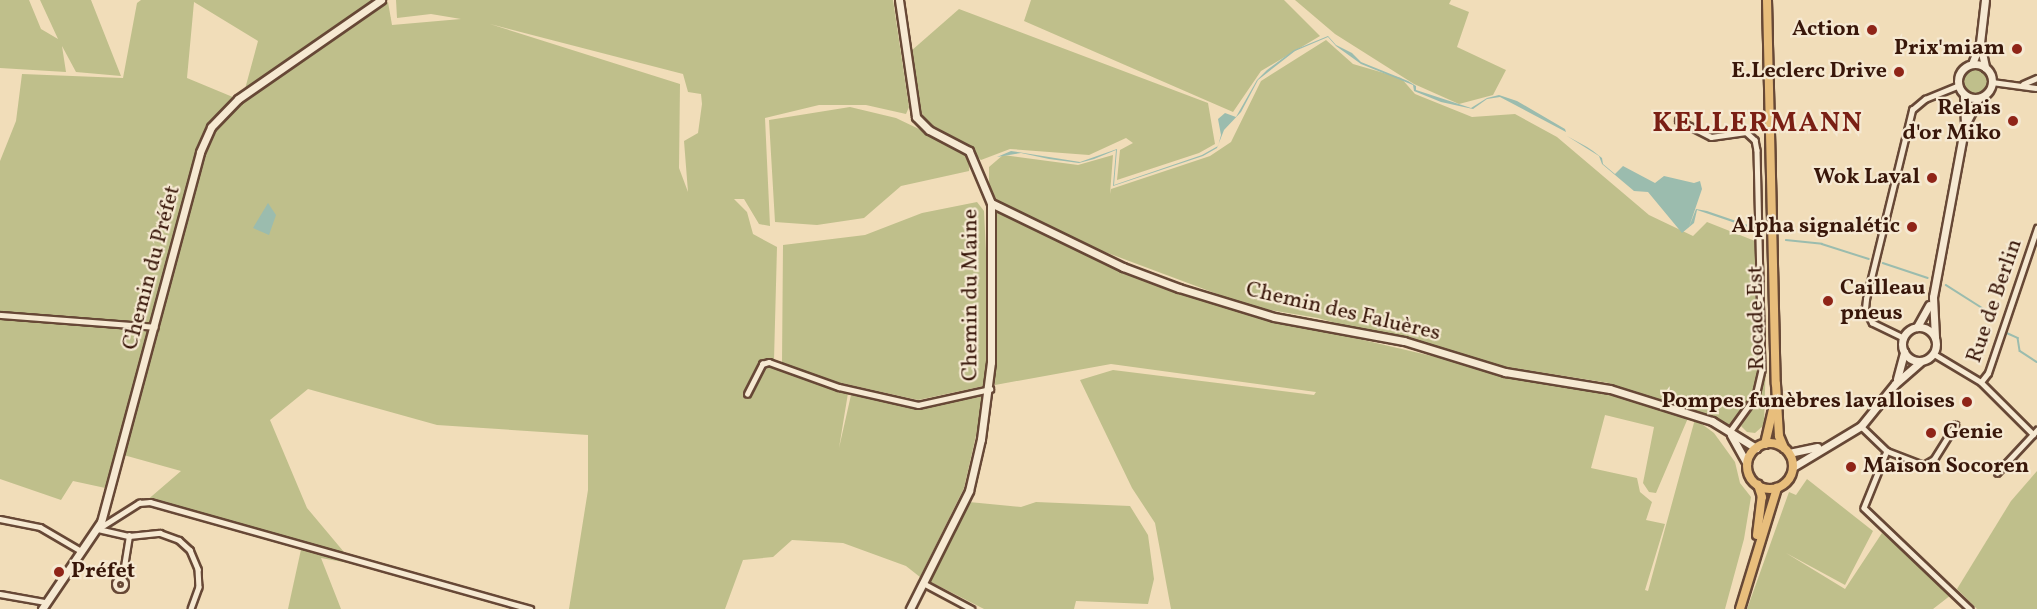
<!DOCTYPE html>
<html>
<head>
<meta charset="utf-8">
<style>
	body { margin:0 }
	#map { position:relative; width:2037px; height:609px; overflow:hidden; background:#f1ddb9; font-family:Vollkorn,serif }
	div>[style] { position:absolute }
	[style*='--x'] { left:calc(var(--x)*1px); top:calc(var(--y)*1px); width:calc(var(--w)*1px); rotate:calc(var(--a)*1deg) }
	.green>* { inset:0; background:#bfbf8b }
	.round { border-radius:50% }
	.water>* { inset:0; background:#9bbcae }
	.stream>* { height:1.5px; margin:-0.75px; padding:0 0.75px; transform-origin:0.75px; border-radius:0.75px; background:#9bbcae }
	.roads { filter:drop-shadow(2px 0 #674836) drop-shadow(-2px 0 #674836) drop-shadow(0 2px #674836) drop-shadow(0 -2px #674836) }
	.street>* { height:4.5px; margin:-2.25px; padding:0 2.25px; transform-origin:2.25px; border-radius:2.25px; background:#f6e9d2 }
	.street>.ring { margin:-2.25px; padding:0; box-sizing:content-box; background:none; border:4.5px solid #f6e9d2; border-radius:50% }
	.secondary>* { height:7px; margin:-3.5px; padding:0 3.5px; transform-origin:3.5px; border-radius:3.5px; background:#f6e9d2 }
	.secondary>.ring { margin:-3.5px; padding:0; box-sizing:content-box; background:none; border:7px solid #f6e9d2; border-radius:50% }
	.primary>* { height:8px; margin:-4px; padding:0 4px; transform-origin:4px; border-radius:4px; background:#e8be7c }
	.primary>.ring { margin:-4px; padding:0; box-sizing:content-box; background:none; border:8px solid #e8be7c; border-radius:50% }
	.dots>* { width:16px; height:16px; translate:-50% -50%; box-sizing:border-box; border:3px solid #f6e9d2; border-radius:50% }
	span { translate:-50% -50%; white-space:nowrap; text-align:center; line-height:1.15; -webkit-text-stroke:4.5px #f6e9d2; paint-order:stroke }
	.poi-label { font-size:22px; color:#39170a; font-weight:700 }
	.right { translate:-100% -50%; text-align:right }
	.left { translate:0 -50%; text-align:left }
	.street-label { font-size:22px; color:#39170a }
	.district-label { font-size:28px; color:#7a1f14; font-weight:700; letter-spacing:1.5px }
</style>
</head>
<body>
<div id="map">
	<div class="green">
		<div style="clip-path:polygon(0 0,29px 0,41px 29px,58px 39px,40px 0,91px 0,121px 76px,76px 72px,62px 46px,66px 72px,0 68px)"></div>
		<div style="clip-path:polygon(evenodd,141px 0,376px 0,245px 89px,258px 41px,194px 2px,187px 78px,240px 100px,388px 2px,392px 25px,461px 19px,431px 14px,397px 18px,396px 0,893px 0,909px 107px,906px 114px,866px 105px,819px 105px,765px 118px,770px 226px,759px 224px,744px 199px,734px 199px,747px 212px,753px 234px,777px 247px,774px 360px,782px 363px,783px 245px,865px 235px,922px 213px,977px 202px,984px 211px,991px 354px,984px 386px,918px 400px,836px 382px,849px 387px,839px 448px,851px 395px,915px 409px,985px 396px,964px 488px,920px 577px,906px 566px,843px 543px,792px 540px,773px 557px,743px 560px,725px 609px,569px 609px,588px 490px,588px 435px,437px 425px,308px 389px,270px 420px,307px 508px,354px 564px,321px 558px,341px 609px,288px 609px,302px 545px,145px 502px,181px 471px,120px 454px,110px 489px,73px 481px,61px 500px,0 479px,0 161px,16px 121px,22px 74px,123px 78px,137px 3px,141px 0,490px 24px,683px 74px,688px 92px,701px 94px,702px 104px,698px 133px,684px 141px,688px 192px,679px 168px,680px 84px,490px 24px)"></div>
		<div style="clip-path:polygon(1031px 0,1284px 0,1320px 36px,1261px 71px,1233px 112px,1024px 21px)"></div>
		<div style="clip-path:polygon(1295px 0,1451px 0,1449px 4px,1469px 12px,1457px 47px,1506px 70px,1493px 95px,1459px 104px,1414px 84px,1335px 34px)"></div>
		<div style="clip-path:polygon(959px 9px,1208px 103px,1215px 144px,1199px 153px,1117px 180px,1120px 150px,1133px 143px,1126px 138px,1089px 155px,1010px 149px,981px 160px,956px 138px,929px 124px,919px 109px,911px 51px)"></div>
		<div style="clip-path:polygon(1326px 40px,1353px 64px,1401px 78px,1415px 94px,1472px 117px,1515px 114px,1557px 137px,1649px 215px,1693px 236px,1707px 222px,1755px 241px,1758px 375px,1752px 397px,1736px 421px,1722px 428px,1609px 383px,1468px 361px,1318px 318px,1252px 307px,1089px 246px,999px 203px,989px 188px,989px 167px,1003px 155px,1078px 165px,1113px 155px,1110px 194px,1111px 189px,1210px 156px,1231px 142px,1261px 81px)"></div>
		<div class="round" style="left:1962px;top:68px;width:26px;height:26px"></div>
		<div style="clip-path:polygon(850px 107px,896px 118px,944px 141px,970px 159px,969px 171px,901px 186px,864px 218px,817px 225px,775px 222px,769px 120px)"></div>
		<div style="clip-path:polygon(993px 208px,1151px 283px,1231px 309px,1560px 386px,1599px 390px,1688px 418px,1656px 493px,1649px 492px,1643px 483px,1654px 427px,1605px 415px,1591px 468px,1637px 478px,1640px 492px,1652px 502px,1646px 520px,1665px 524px,1645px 590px,1648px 591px,1695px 419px,1714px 433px,1735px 462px,1740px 483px,1751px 497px,1744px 539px,1725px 609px,1171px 609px,1155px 523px,1132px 488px,1080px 380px,1113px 370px,1314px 395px,1316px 392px,1111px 364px,995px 385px)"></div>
		<div style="clip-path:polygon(1766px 357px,1764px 425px,1755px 433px,1747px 432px,1741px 426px,1758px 397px)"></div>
		<div style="clip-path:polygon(2037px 471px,2037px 609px,1977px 609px,1957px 589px,2011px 501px)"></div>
		<div style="clip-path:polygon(1807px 479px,1873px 531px,1845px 585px,1786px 553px,1845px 589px,1882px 533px,1951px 595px,1933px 609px,1747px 609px,1789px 492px,1796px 495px)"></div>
		<div style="clip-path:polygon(969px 502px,1021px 507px,1036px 502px,1130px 506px,1148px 535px,1154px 579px,1148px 604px,1076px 601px,1074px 609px,984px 609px,929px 581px)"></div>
	</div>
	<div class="water">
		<div style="clip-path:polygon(1328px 36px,1336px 45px,1352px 53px,1361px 62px,1408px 81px,1416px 86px,1416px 90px,1471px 108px,1487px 98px,1499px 95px,1517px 101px,1565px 129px,1566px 132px,1500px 97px,1487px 99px,1473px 109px,1441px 102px,1414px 91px,1413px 85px,1361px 64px,1336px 46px,1328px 37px,1295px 51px,1258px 80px,1241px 112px,1224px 130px,1217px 148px,1203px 156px,1113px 186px,1116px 150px,1094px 159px,1079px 163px,1049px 159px,1021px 153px,997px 157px,1011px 151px,1080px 162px,1117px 149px,1114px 185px,1202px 155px,1218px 146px,1221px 135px,1218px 119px,1225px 113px,1236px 117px,1257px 80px,1267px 70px,1294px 50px)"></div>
		<div style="clip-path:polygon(1567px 136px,1587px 147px,1593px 151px,1602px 158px,1603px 164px,1615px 174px,1623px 166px,1655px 183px,1664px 176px,1694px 183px,1700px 181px,1702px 189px,1689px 227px,1696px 209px,1707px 211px,1748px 225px,1753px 229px,1697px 210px,1694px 223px,1682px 233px,1648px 192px,1634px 191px,1602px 164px,1599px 156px)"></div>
		<div style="clip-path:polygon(268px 203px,276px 215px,269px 235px,253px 228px)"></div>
	</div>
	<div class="stream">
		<div style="--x:1786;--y:240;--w:36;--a:6"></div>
		<div style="--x:1822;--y:244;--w:49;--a:17.7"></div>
		<div style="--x:1883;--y:263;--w:47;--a:18.4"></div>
		<div style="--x:1946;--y:285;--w:58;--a:32.3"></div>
		<div style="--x:2007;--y:333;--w:12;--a:24"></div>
		<div style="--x:2018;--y:338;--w:13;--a:81"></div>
		<div style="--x:2020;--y:351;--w:20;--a:33"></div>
	</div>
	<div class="roads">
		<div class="street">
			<div style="--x:1992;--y:82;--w:44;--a:7.8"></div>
			<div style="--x:2023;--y:84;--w:15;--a:-23"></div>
			<div style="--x:1678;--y:120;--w:37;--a:27"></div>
			<div style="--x:1711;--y:137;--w:35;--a:-8"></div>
			<div style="--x:1746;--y:132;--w:12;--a:42"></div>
			<div style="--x:1755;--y:140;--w:10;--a:79"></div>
			<div style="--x:1757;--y:150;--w:220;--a:88.7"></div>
			<div style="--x:1762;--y:370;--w:27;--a:103"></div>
			<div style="--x:1756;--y:396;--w:44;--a:125.8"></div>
			<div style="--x:0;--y:315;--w:155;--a:4.4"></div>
			<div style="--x:1903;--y:338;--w:34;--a:-154"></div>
			<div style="--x:1872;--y:323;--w:16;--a:-117"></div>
			<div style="--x:1865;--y:309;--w:10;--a:-84"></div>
			<div style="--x:1866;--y:299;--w:195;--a:-76.3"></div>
			<div style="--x:1912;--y:110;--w:17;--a:-40"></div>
			<div style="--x:1925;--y:99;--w:35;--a:-22"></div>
			<div style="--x:1934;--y:354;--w:55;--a:30.8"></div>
			<div style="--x:1981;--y:382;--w:74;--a:45"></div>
			<div style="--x:1981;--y:382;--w:11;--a:-52"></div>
			<div style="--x:1988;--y:373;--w:153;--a:-71.3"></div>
			<div style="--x:747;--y:394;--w:34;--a:-63"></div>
			<div style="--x:762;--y:364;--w:7;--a:-16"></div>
			<div style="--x:769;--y:362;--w:74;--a:19.7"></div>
			<div style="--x:839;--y:387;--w:81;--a:12.8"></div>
			<div style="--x:918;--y:405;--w:74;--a:-12.5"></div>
			<div style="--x:1861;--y:426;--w:36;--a:44"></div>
			<div style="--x:1887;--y:451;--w:40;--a:21"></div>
			<div style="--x:1924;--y:465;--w:12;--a:-31"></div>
			<div style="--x:1934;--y:459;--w:40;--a:-58"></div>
			<div style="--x:1887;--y:451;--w:61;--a:112"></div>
			<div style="--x:1864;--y:508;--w:146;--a:43.6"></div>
			<div style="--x:1997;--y:473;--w:59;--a:-47.1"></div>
			<div style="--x:0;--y:519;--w:41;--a:11.3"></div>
			<div style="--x:40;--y:527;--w:48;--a:30.3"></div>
			<div style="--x:98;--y:529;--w:49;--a:-32.4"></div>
			<div style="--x:139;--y:503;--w:11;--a:-5"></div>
			<div style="--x:150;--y:502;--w:395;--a:15.7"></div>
			<div style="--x:98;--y:529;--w:32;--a:13"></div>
			<div style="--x:129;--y:536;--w:31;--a:-6"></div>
			<div style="--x:160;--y:533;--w:20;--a:20"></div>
			<div style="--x:179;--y:540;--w:15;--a:42"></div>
			<div style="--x:190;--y:550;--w:21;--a:67"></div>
			<div style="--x:198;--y:569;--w:18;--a:87"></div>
			<div style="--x:199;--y:587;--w:23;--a:110"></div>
			<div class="ring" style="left:115px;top:579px;width:7.5px;height:7.5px"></div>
			<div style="--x:122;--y:579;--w:44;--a:-80.8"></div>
			<div style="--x:923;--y:583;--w:55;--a:28"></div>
			<div style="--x:0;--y:594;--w:46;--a:10.1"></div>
		</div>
		<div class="secondary">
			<div style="--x:899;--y:0;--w:118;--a:81.7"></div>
			<div style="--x:916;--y:117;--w:18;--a:45"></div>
			<div style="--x:929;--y:130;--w:45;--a:27.7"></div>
			<div style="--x:969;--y:151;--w:56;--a:67.1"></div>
			<div style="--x:991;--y:203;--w:159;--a:90"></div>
			<div style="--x:991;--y:362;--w:78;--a:97.4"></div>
			<div style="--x:981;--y:439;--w:53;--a:103"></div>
			<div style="--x:969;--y:491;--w:132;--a:116.6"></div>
			<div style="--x:1980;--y:43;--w:25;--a:78"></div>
			<div class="ring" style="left:1958px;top:64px;width:27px;height:27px"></div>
			<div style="--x:1972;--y:64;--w:22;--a:-69"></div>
			<div style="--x:1980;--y:43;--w:43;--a:-83.4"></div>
			<div style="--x:1966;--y:123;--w:28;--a:-63"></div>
			<div style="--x:991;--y:203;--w:147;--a:25.9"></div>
			<div style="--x:1123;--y:267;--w:60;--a:20.6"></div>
			<div style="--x:1179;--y:288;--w:99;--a:17"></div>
			<div style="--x:1274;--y:317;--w:132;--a:10.5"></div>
			<div style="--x:1404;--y:341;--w:106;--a:17.1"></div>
			<div style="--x:1505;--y:372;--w:106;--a:9.2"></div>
			<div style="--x:1610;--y:389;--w:107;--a:17.4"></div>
			<div style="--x:1712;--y:421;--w:52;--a:31.5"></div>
			<div class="ring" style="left:1902px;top:327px;width:27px;height:27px"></div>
			<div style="--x:1917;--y:327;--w:25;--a:-61"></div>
			<div style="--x:1935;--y:337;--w:40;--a:-92.9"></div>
			<div style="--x:1933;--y:297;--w:175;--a:-79.5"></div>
			<div style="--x:1965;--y:125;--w:30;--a:-92"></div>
			<div style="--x:1897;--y:379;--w:28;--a:-75"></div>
			<div style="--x:1731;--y:435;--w:33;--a:61"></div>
			<div style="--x:1789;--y:453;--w:29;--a:-12"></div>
			<div style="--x:1793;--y:467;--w:79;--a:-31.1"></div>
			<div style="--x:1861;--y:426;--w:54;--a:-51"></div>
			<div style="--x:1895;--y:384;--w:33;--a:-41"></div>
			<div style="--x:42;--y:609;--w:105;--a:-55.9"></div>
			<div style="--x:101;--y:522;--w:383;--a:-75"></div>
			<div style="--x:200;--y:152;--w:27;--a:-66"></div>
			<div style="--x:211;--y:127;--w:39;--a:-46"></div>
			<div style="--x:238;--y:99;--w:174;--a:-34.7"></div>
		</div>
		<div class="primary">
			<div style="--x:1767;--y:0;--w:384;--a:88.7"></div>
			<div style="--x:1776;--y:384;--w:52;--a:86.7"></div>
			<div style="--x:1779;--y:436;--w:13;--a:67"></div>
			<div class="ring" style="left:1747px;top:443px;width:38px;height:38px"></div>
			<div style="--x:1765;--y:444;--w:39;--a:-77"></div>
			<div style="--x:1757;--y:535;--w:38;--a:-83"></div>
			<div style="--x:1762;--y:497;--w:13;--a:-108"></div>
			<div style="--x:1740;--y:609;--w:127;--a:-73"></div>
		</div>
	</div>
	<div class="dots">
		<div style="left:1872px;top:30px;background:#8f2418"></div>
		<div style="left:2017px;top:49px;background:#8f2418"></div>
		<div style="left:1899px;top:72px;background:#8f2418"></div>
		<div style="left:2013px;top:121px;background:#8f2418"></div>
		<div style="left:1932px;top:178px;background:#8f2418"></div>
		<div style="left:1912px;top:227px;background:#8f2418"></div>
		<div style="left:1828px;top:301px;background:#8f2418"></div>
		<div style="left:1967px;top:402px;background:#8f2418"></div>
		<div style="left:1931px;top:433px;background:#8f2418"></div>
		<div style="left:1851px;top:467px;background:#8f2418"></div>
		<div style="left:59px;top:572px;background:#8f2418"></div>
	</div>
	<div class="poi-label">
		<span class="right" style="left:1860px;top:30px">Action</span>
		<span class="right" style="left:2005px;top:49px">Prix'miam</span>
		<span class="right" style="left:1887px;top:72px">E.Leclerc Drive</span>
		<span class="right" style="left:2001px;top:121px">Relais<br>d'or Miko</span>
		<span class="right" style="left:1920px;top:178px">Wok Laval</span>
		<span class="right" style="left:1900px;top:227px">Alpha signalétic</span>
		<span class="left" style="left:1840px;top:301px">Cailleau<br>pneus</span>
		<span class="right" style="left:1955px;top:402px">Pompes funèbres lavalloises</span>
		<span class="left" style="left:1943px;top:433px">Genie</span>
		<span class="left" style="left:1863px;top:467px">Maison Socoren</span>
		<span class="left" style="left:71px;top:572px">Préfet</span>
	</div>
	<div class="street-label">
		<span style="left:152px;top:268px;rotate:-75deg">Chemin du Préfet</span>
		<span style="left:971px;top:295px;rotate:-90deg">Chemin du Maine</span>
		<span style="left:1995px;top:301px;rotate:-71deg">Rue de Berlin</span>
		<span style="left:1343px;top:312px;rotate:13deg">Chemin des Faluères</span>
		<span style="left:1757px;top:318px;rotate:-91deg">Rocade Est</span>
	</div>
	<div class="district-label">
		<span style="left:1758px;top:124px">KELLERMANN</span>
	</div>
</div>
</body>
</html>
